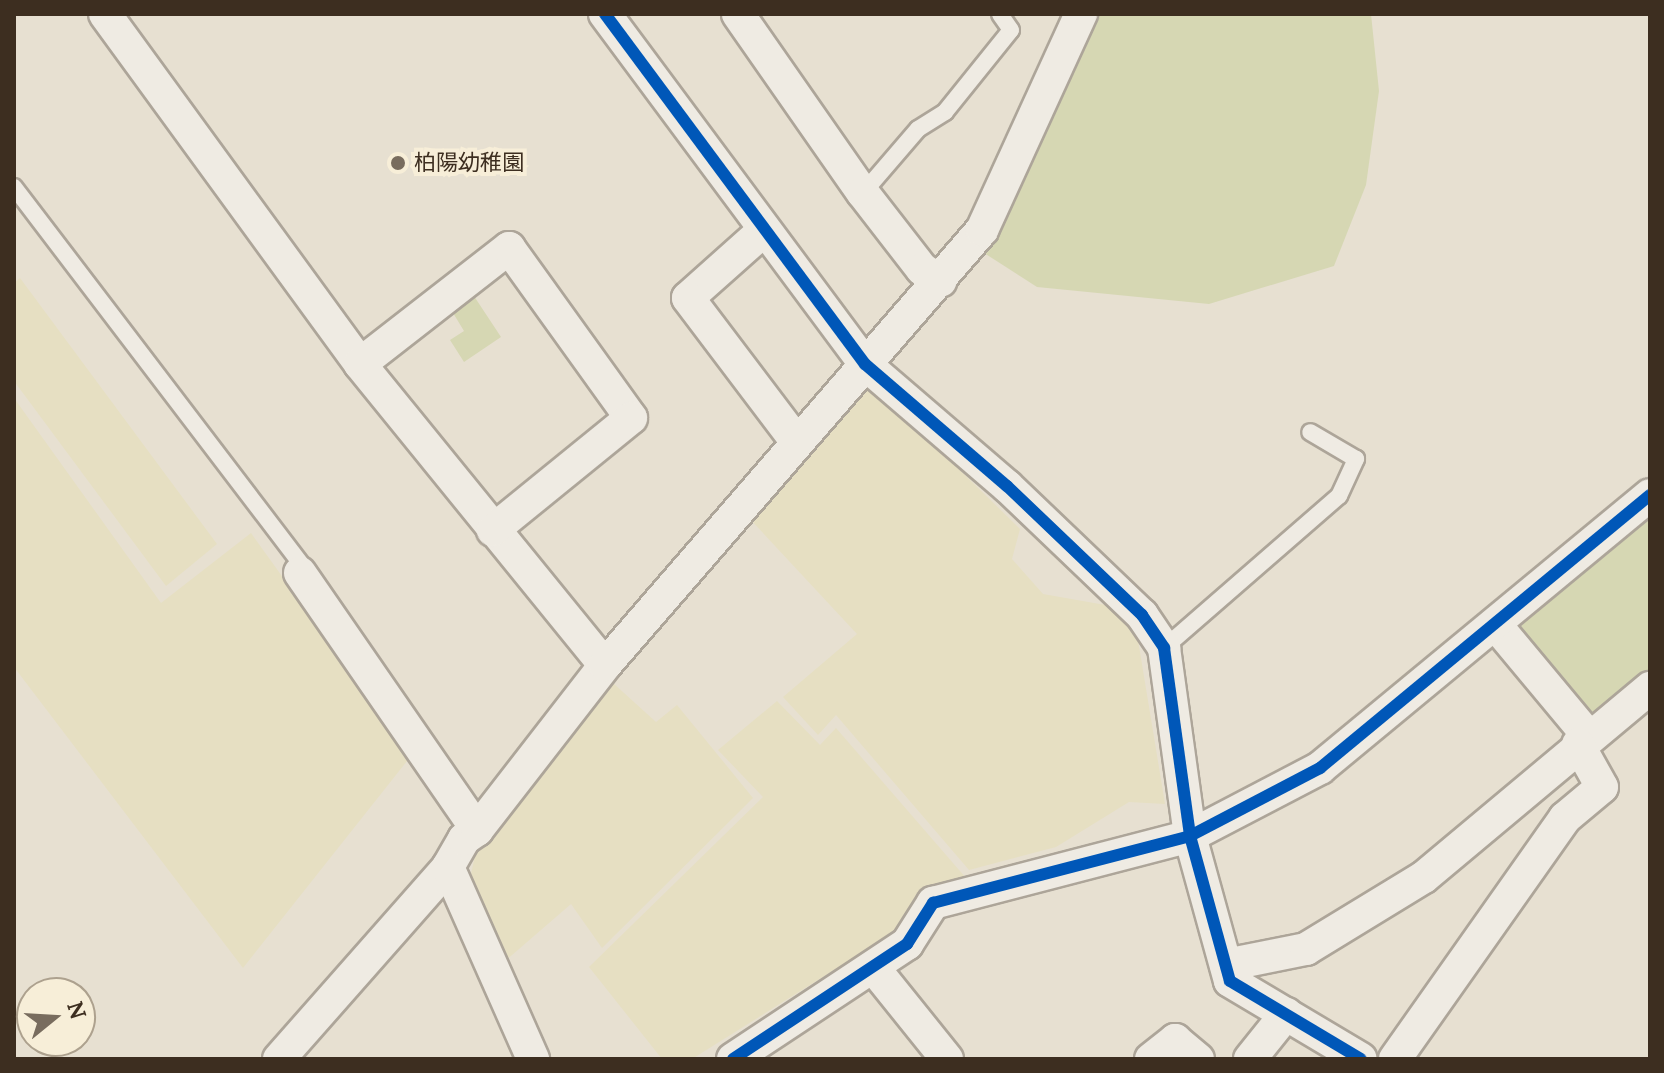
<!DOCTYPE html>
<html>
<head>
<meta charset="utf-8">
<style>
	body { margin:0 }
	#map { position:relative; width:1664px; height:1073px; overflow:hidden; background:#e7e0d1; font-family:Lora,"Noto Sans JP",serif }
	div>[style] { position:absolute }
	[style*='--x'] { left:calc(var(--x)*1px); top:calc(var(--y)*1px); width:calc(var(--w)*1px); rotate:calc(var(--a)*1deg) }
	.farmland>* { inset:0; background:#e6dfc2 }
	.green>* { inset:0; background:#d6d7b3 }
	.roads { filter:drop-shadow(2px 0 #ada599) drop-shadow(-2px 0 #ada599) drop-shadow(0 2px #ada599) drop-shadow(0 -2px #ada599) }
	.lane>* { height:16px; margin:-8px; padding:0 8px; transform-origin:8px; border-radius:8px; background:#efebe3 }
	.street>* { height:32px; margin:-16px; padding:0 16px; transform-origin:16px; border-radius:16px; background:#efebe3 }
	.cycleway>* { height:12px; margin:-6px; padding:0 6px; transform-origin:6px; border-radius:6px; background:#0057b8 }
	.dots>* { width:22px; height:22px; translate:-50% -50%; box-sizing:border-box; border:4px solid #f7eed8; border-radius:50% }
	span { translate:-50% -50%; white-space:nowrap; text-align:center; line-height:1.15; -webkit-text-stroke:8px #f7eed8; paint-order:stroke }
	.poi-label { font-size:22px; color:#3d2e20 }
	.left { translate:0 -50%; text-align:left }
	.frame { position:absolute; inset:0; border:16px solid #3d2e20; pointer-events:none }
	.north { position:absolute; left:16px; top:977px; width:80px; height:80px; box-sizing:border-box; background:#f7eed8; border:2px solid #ada18e; border-radius:50%; rotate:72deg; font-size:22px; font-weight:700; line-height:32px; text-align:center; color:#3d2e20 }
	.north::after { content:''; display:block; margin:auto; width:28px; height:36px; background:#786c5e; clip-path:polygon(50% 0,100% 100%,50% 72%,0 100%) }
</style>
</head>
<body>
<div id="map">
	<div class="farmland">
		<div style="clip-path:polygon(20px 278px,217px 544px,166px 586px,14px 381px,14px 283px)"></div>
		<div style="clip-path:polygon(870px 382px,1020px 529px,1012px 559px,1043px 594px,1111px 606px,1138px 640px,1165px 804px,1129px 802px,1056px 847px,969px 870px,836px 715px,818px 735px,783px 697px,857px 634px,749px 518px)"></div>
		<div style="clip-path:polygon(14px 398px,161px 603px,251px 533px,411px 756px,243px 968px,14px 667px)"></div>
		<div style="clip-path:polygon(613px 683px,656px 722px,677px 705px,753px 798px,602px 948px,571px 904px,504px 962px,471px 874px,478px 842px)"></div>
		<div style="clip-path:polygon(777px 701px,820px 745px,836px 728px,966px 878px,924px 893px,893px 933px,692px 1059px,662px 1059px,589px 967px,763px 797px,718px 750px)"></div>
	</div>
	<div class="green">
		<div style="clip-path:polygon(1097px 14px,1371px 14px,1379px 91px,1366px 185px,1334px 266px,1209px 304px,1037px 287px,981px 251px)"></div>
		<div style="clip-path:polygon(468px 287px,501px 337px,464px 362px,450px 340px,464px 331px,447px 303px)"></div>
		<div style="clip-path:polygon(1650px 517px,1650px 675px,1595px 717px,1582px 714px,1518px 635px,1519px 620px)"></div>
	</div>
	<div class="roads">
		<div class="lane">
			<div style="--x:14;--y:187;--w:479;--a:52.7"></div>
			<div style="--x:304;--y:568;--w:6;--a:129"></div>
			<div style="--x:863;--y:193;--w:84;--a:-49.3"></div>
			<div style="--x:918;--y:129;--w:32;--a:-32"></div>
			<div style="--x:945;--y:112;--w:105;--a:-51.2"></div>
			<div style="--x:1011;--y:30;--w:19;--a:-125"></div>
			<div style="--x:1164;--y:648;--w:232;--a:-41"></div>
			<div style="--x:1339;--y:496;--w:41;--a:-65.3"></div>
			<div style="--x:1356;--y:459;--w:53;--a:-149.6"></div>
		</div>
		<div class="street">
			<div style="--x:105;--y:14;--w:433;--a:53.9"></div>
			<div style="--x:360;--y:364;--w:388;--a:50.9"></div>
			<div style="--x:605;--y:14;--w:436;--a:53.4"></div>
			<div style="--x:865;--y:364;--w:187;--a:40.7"></div>
			<div style="--x:1007;--y:486;--w:187;--a:43.7"></div>
			<div style="--x:1142;--y:615;--w:40;--a:56"></div>
			<div style="--x:1164;--y:648;--w:190;--a:82.1"></div>
			<div style="--x:1190;--y:836;--w:150;--a:74.6"></div>
			<div style="--x:1230;--y:981;--w:152;--a:30.8"></div>
			<div style="--x:738;--y:14;--w:218;--a:55.1"></div>
			<div style="--x:863;--y:193;--w:96;--a:52.2"></div>
			<div style="--x:922;--y:269;--w:22;--a:32"></div>
			<div style="--x:762;--y:232;--w:99;--a:138.3"></div>
			<div style="--x:688;--y:298;--w:179;--a:52.9"></div>
			<div style="--x:360;--y:364;--w:189;--a:-37.9"></div>
			<div style="--x:509;--y:248;--w:209;--a:54.3"></div>
			<div style="--x:631;--y:418;--w:178;--a:140.9"></div>
			<div style="--x:300;--y:573;--w:312;--a:55.4"></div>
			<div style="--x:1495;--y:624;--w:147;--a:50.2"></div>
			<div style="--x:448;--y:867;--w:32;--a:-60"></div>
			<div style="--x:464;--y:839;--w:16;--a:-35"></div>
			<div style="--x:477;--y:830;--w:209;--a:-52.2"></div>
			<div style="--x:605;--y:665;--w:576;--a:-49.09"></div>
			<div style="--x:982;--y:230;--w:238;--a:-65.4"></div>
			<div style="--x:1226;--y:965;--w:82;--a:-11.3"></div>
			<div style="--x:1306;--y:949;--w:138;--a:-31.4"></div>
			<div style="--x:1424;--y:877;--w:295;--a:-39.9"></div>
			<div style="--x:873;--y:967;--w:118;--a:51.2"></div>
			<div style="--x:279;--y:1059;--w:256;--a:-48.6"></div>
			<div style="--x:448;--y:867;--w:210;--a:66.1"></div>
			<div style="--x:733;--y:1059;--w:209;--a:-33.5"></div>
			<div style="--x:907;--y:944;--w:49;--a:-57.6"></div>
			<div style="--x:933;--y:903;--w:266;--a:-14.6"></div>
			<div style="--x:1190;--y:836;--w:147;--a:-27.6"></div>
			<div style="--x:1320;--y:768;--w:428;--a:-39.6"></div>
			<div style="--x:1151;--y:1059;--w:31;--a:-38"></div>
			<div style="--x:1175;--y:1040;--w:30;--a:40"></div>
			<div style="--x:1250;--y:1059;--w:58;--a:-51.3"></div>
			<div style="--x:1395;--y:1059;--w:295;--a:-54.8"></div>
			<div style="--x:1565;--y:818;--w:48;--a:-40"></div>
			<div style="--x:1602;--y:787;--w:49;--a:-119.2"></div>
		</div>
	</div>
	<div class="cycleway">
		<div style="--x:605;--y:14;--w:436;--a:53.4"></div>
		<div style="--x:865;--y:364;--w:187;--a:40.7"></div>
		<div style="--x:1007;--y:486;--w:187;--a:43.7"></div>
		<div style="--x:1142;--y:615;--w:40;--a:56"></div>
		<div style="--x:1164;--y:648;--w:190;--a:82.1"></div>
		<div style="--x:1190;--y:836;--w:150;--a:74.6"></div>
		<div style="--x:1230;--y:981;--w:152;--a:30.8"></div>
		<div style="--x:733;--y:1059;--w:209;--a:-33.5"></div>
		<div style="--x:907;--y:944;--w:49;--a:-57.6"></div>
		<div style="--x:933;--y:903;--w:266;--a:-14.6"></div>
		<div style="--x:1190;--y:836;--w:147;--a:-27.6"></div>
		<div style="--x:1320;--y:768;--w:428;--a:-39.6"></div>
	</div>
	<div class="dots">
		<div style="left:398px;top:163px;background:#786c5e"></div>
	</div>
	<div class="poi-label">
		<span class="left" style="left:414px;top:163px">柏陽幼稚園</span>
	</div>
	<div class="frame"></div>
	<div class="north">N</div>
</div>
</body>
</html>
